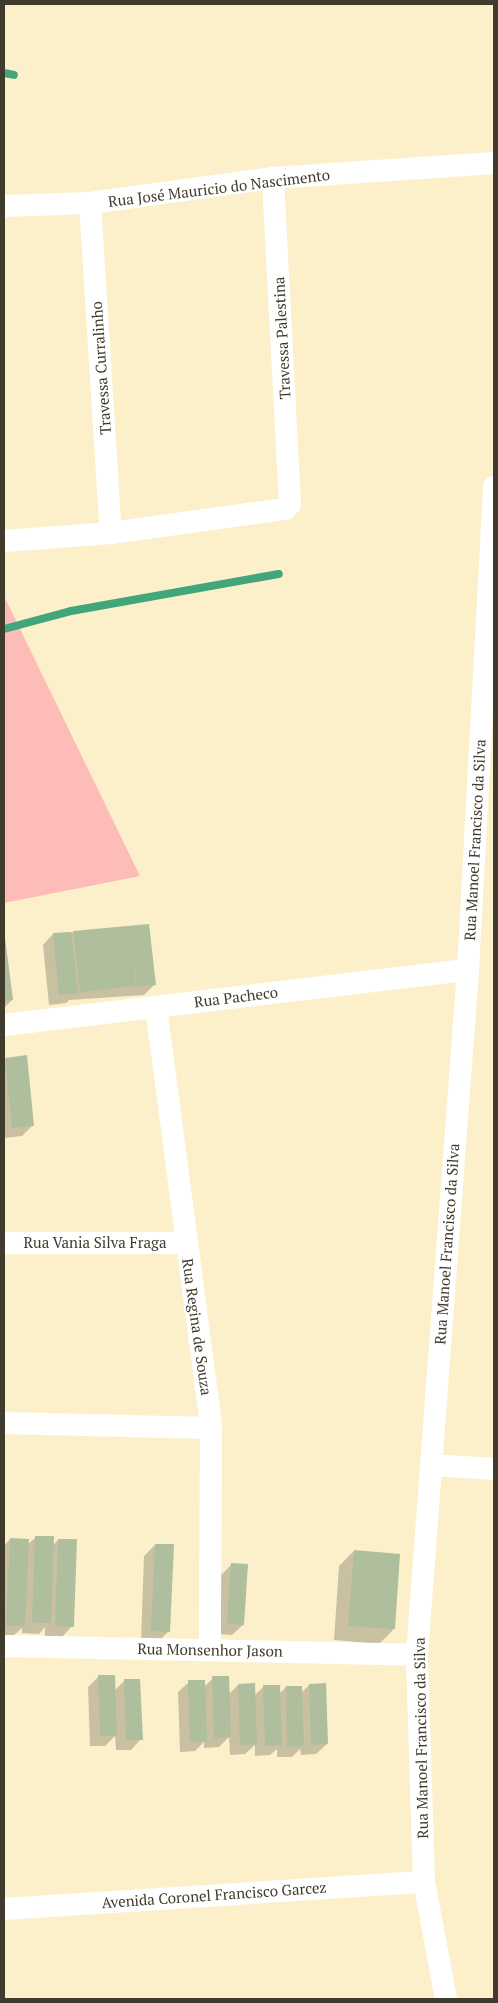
<!DOCTYPE html>
<html>
<head>
<meta charset="utf-8">
<style>
	body { margin:0 }
	#map { position:relative; width:498px; height:2003px; overflow:hidden; background:#fcf0cb; font-family:"PT Serif",serif }
	div>[style] { position:absolute }
	[style*='--x'] { left:calc(var(--x)*1px); top:calc(var(--y)*1px); width:calc(var(--w)*1px); rotate:calc(var(--a)*1deg) }
	.green>* { inset:0; background:#febcb9 }
	.shadow>* { inset:0; background:#0003 }
	.stream>* { height:8px; margin:-4px; padding:0 4px; transform-origin:4px; border-radius:4px; background:#41a67a }
	.building>* { inset:0; background:#afbe9c }
	.minor>* { height:22px; margin:-11px; padding:0 11px; transform-origin:11px; border-radius:11px; background:#fff }
	span { translate:-50% -50%; white-space:nowrap; text-align:center; line-height:1.15; -webkit-text-stroke:4.5px #fff; paint-order:stroke }
	.street-label { font-size:15px; color:#403b2c }
	.frame { position:absolute; inset:0; border:5px solid #403b2c; pointer-events:none }
</style>
</head>
<body>
<div id="map">
	<div class="green">
		<div style="clip-path:polygon(4px 596px,140px 876px,4px 903px)"></div>
	</div>
	<div class="shadow">
		<div style="clip-path:polygon(148px 925px,155px 984px,144px 995px,69px 1000px,66px 1003px,49px 1005px,43px 945px,53px 934px)"></div>
		<div style="clip-path:polygon(4px 931px,12px 1000px,4px 1008px)"></div>
		<div style="clip-path:polygon(5px 1059px,32px 1126px,22px 1136px,4px 1138px)"></div>
		<div style="clip-path:polygon(36px 1537px,52px 1546px,58px 1540px,72px 1626px,62px 1637px,45px 1636px,45px 1627px,39px 1634px,22px 1633px,22px 1628px,13px 1636px,4px 1636px,4px 1546px,10px 1539px,27px 1545px)"></div>
		<div style="clip-path:polygon(155px 1545px,169px 1631px,158px 1642px,141px 1641px,144px 1556px)"></div>
		<div style="clip-path:polygon(354px 1551px,394px 1629px,379px 1644px,334px 1640px,339px 1566px)"></div>
		<div style="clip-path:polygon(232px 1564px,243px 1625px,232px 1635px,217px 1634px,221px 1575px)"></div>
		<div style="clip-path:polygon(99px 1676px,114px 1691px,124px 1681px,141px 1739px,131px 1750px,116px 1750px,115px 1736px,105px 1746px,90px 1746px,88px 1687px)"></div>
		<div style="clip-path:polygon(213px 1678px,228px 1695px,238px 1685px,254px 1696px,264px 1686px,279px 1694px,286px 1687px,301px 1693px,309px 1685px,327px 1744px,316px 1754px,301px 1755px,300px 1749px,292px 1757px,277px 1757px,277px 1749px,270px 1755px,255px 1756px,255px 1745px,245px 1754px,230px 1755px,229px 1737px,219px 1747px,204px 1748px,204px 1742px,195px 1751px,180px 1752px,178px 1692px,189px 1682px,204px 1687px)"></div>
	</div>
	<div class="stream">
		<div style="--x:4;--y:73;--w:10;--a:11"></div>
		<div style="--x:4;--y:629;--w:69;--a:-15"></div>
		<div style="--x:71;--y:611;--w:211;--a:-10.1"></div>
	</div>
	<div class="building">
		<div style="clip-path:polygon(149px 924px,156px 985px,137px 987px,133px 948px,136px 986px,80px 992px,73px 931px)"></div>
		<div style="clip-path:polygon(4px 930px,13px 1000px,4px 1001px)"></div>
		<div style="clip-path:polygon(71px 932px,78px 993px,59px 995px,53px 933px)"></div>
		<div style="clip-path:polygon(27px 1055px,34px 1126px,12px 1128px,5px 1058px)"></div>
		<div style="clip-path:polygon(35px 1536px,54px 1536px,51px 1623px,32px 1623px)"></div>
		<div style="clip-path:polygon(10px 1538px,29px 1539px,25px 1626px,6px 1626px)"></div>
		<div style="clip-path:polygon(58px 1539px,77px 1539px,74px 1627px,55px 1626px)"></div>
		<div style="clip-path:polygon(155px 1544px,174px 1544px,170px 1632px,151px 1631px)"></div>
		<div style="clip-path:polygon(354px 1550px,400px 1554px,395px 1629px,348px 1626px)"></div>
		<div style="clip-path:polygon(231px 1563px,248px 1564px,244px 1625px,227px 1624px)"></div>
		<div style="clip-path:polygon(98px 1675px,115px 1675px,117px 1736px,100px 1736px)"></div>
		<div style="clip-path:polygon(212px 1676px,229px 1676px,231px 1737px,214px 1738px)"></div>
		<div style="clip-path:polygon(124px 1679px,140px 1679px,143px 1740px,126px 1740px)"></div>
		<div style="clip-path:polygon(188px 1680px,205px 1680px,207px 1741px,190px 1742px)"></div>
		<div style="clip-path:polygon(255px 1683px,257px 1744px,240px 1745px,238px 1684px)"></div>
		<div style="clip-path:polygon(326px 1683px,328px 1744px,311px 1745px,309px 1684px)"></div>
		<div style="clip-path:polygon(263px 1685px,280px 1685px,282px 1745px,265px 1746px)"></div>
		<div style="clip-path:polygon(286px 1686px,302px 1686px,304px 1746px,287px 1747px)"></div>
	</div>
	<div class="minor">
		<div style="--x:90;--y:203;--w:331;--a:86.4"></div>
		<div style="--x:4;--y:206;--w:86;--a:-2"></div>
		<div style="--x:90;--y:203;--w:185;--a:-7.8"></div>
		<div style="--x:273;--y:178;--w:222;--a:-3.9"></div>
		<div style="--x:4;--y:541;--w:107;--a:-4.3"></div>
		<div style="--x:111;--y:533;--w:176;--a:-7.9"></div>
		<div style="--x:285;--y:509;--w:7;--a:-45"></div>
		<div style="--x:290;--y:504;--w:326;--a:-93"></div>
		<div style="--x:156;--y:1007;--w:423;--a:82.5"></div>
		<div style="--x:211;--y:1426;--w:224;--a:90.3"></div>
		<div style="--x:4;--y:1025;--w:467;--a:-6.8"></div>
		<div style="--x:4;--y:1243;--w:182;--a:0"></div>
		<div style="--x:4;--y:1423;--w:207;--a:1.4"></div>
		<div style="--x:431;--y:1465;--w:63;--a:3.6"></div>
		<div style="--x:4;--y:1646;--w:413;--a:1.2"></div>
		<div style="--x:4;--y:1909;--w:421;--a:-3.7"></div>
		<div style="--x:446;--y:1999;--w:119;--a:-100.6"></div>
		<div style="--x:424;--y:1882;--w:227;--a:-91.8"></div>
		<div style="--x:417;--y:1655;--w:687;--a:-85.74"></div>
		<div style="--x:468;--y:970;--w:484;--a:-86.9"></div>
	</div>
	<div class="street-label">
		<span style="left:219px;top:188px;rotate:-7deg">Rua José Mauricio do Nascimento</span>
		<span style="left:282px;top:338px;rotate:-93deg">Travessa Palestina</span>
		<span style="left:101px;top:368px;rotate:-94deg">Travessa Curralinho</span>
		<span style="left:475px;top:840px;rotate:-87deg">Rua Manoel Francisco da Silva</span>
		<span style="left:236px;top:997px;rotate:-7deg">Rua Pacheco</span>
		<span style="left:95px;top:1243px">Rua Vania Silva Fraga</span>
		<span style="left:447px;top:1244px;rotate:-86deg">Rua Manoel Francisco da Silva</span>
		<span style="left:197px;top:1327px;rotate:82deg">Rua Regina de Souza</span>
		<span style="left:210px;top:1650px;rotate:1deg">Rua Monsenhor Jason</span>
		<span style="left:421px;top:1738px;rotate:-91deg">Rua Manoel Francisco da Silva</span>
		<span style="left:214px;top:1895px;rotate:-4deg">Avenida Coronel Francisco Garcez</span>
	</div>
	<div class="frame"></div>
</div>
</body>
</html>
